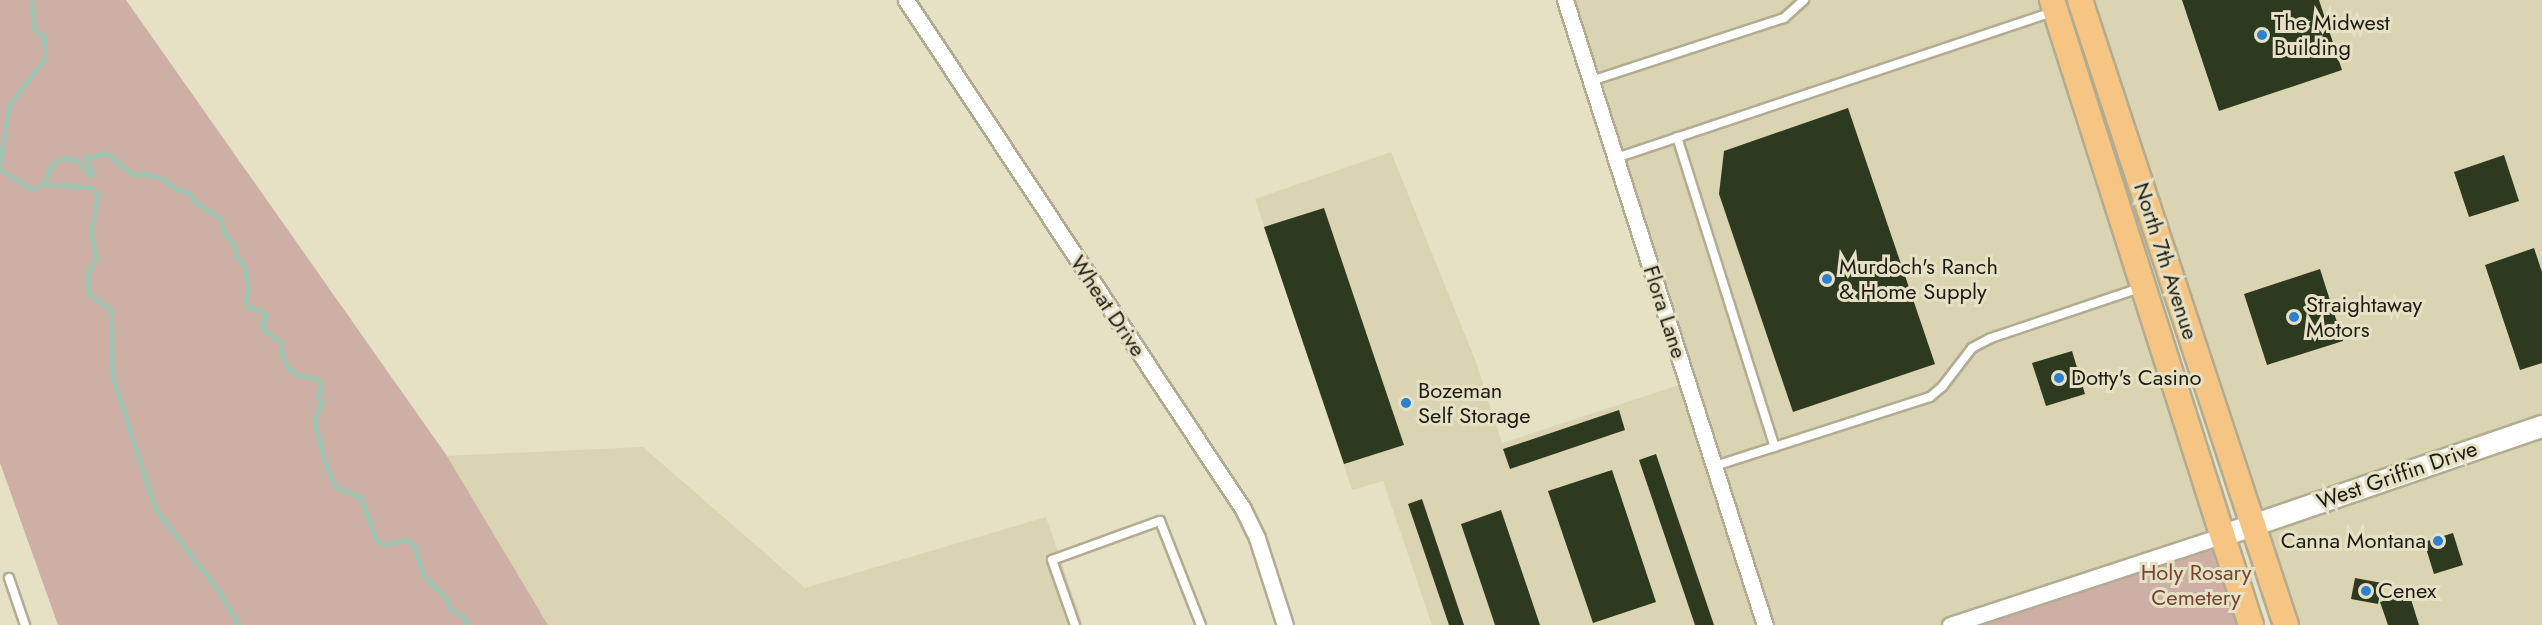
<!DOCTYPE html>
<html>
<head>
<meta charset="utf-8">
<style>
	body { margin:0 }
	#map { position:relative; width:2542px; height:625px; overflow:hidden; background:#e6e1c5; font-family:Jost,sans-serif }
	div>[style] { position:absolute }
	[style*='--x'] { left:calc(var(--x)*1px); top:calc(var(--y)*1px); width:calc(var(--w)*1px); rotate:calc(var(--a)*1deg) }
	.built>* { inset:0; background:#dbd4b2 }
	.green>* { inset:0; background:#ceafa5 }
	.stream>* { height:5px; margin:-2.5px; padding:0 2.5px; transform-origin:2.5px; border-radius:2.5px; background:#a0c4af }
	.building>* { inset:0; background:#2e3a1f }
	.roads { filter:drop-shadow(2px 0 #b1ac92) drop-shadow(-2px 0 #b1ac92) drop-shadow(0 2px #b1ac92) drop-shadow(0 -2px #b1ac92) }
	.lane>* { height:8px; margin:-4px; padding:0 4px; transform-origin:4px; border-radius:4px; background:#fff }
	.street>* { height:15px; margin:-7.5px; padding:0 7.5px; transform-origin:7.5px; border-radius:7.5px; background:#fff }
	.secondary>* { height:21px; margin:-10.5px; padding:0 10.5px; transform-origin:10.5px; border-radius:10.5px; background:#fff }
	.primary>* { height:24px; margin:-12px; padding:0 12px; transform-origin:12px; border-radius:12px; background:#f7c583 }
	.dots>* { width:16px; height:16px; translate:-50% -50%; box-sizing:border-box; border:3px solid #e6e1c5; border-radius:50% }
	span { translate:-50% -50%; white-space:nowrap; text-align:center; line-height:1.15; -webkit-text-stroke:6px #e6e1c5; paint-order:stroke }
	.poi-label { font-size:22px; color:#1e1c12 }
	.left { translate:0 -50%; text-align:left }
	.right { translate:-100% -50%; text-align:right }
	.street-label { font-size:22px; color:#1e1c12 }
	.park-label { font-size:22px; color:#784333 }
</style>
</head>
<body>
<div id="map">
	<div class="built">
		<div style="clip-path:polygon(1565px 0,2053px 0,2223px 535px,1950px 625px,1432px 625px,1383px 481px,1352px 490px,1255px 199px,1391px 152px,1476px 362px,1502px 443px,1688px 382px)"></div>
		<div style="clip-path:polygon(2083px 0,2542px 0,2542px 625px,2286px 625px)"></div>
		<div style="clip-path:polygon(643px 447px,805px 588px,1046px 517px,1083px 625px,548px 625px,447px 456px)"></div>
	</div>
	<div class="green">
		<div style="clip-path:polygon(0 0,126px 0,447px 456px,548px 625px,58px 625px,0 463px)"></div>
		<div style="clip-path:polygon(2223px 535px,2251px 625px,1950px 625px)"></div>
	</div>
	<div class="stream">
		<div style="--x:0;--y:162;--w:58;--a:-81"></div>
		<div style="--x:9;--y:105;--w:59;--a:-52.5"></div>
		<div style="--x:45;--y:58;--w:21;--a:-93"></div>
		<div style="--x:44;--y:37;--w:13;--a:-138"></div>
		<div style="--x:34;--y:28;--w:28;--a:-96"></div>
		<div style="--x:0;--y:169;--w:37;--a:33"></div>
		<div style="--x:31;--y:189;--w:14;--a:-21"></div>
		<div style="--x:44;--y:184;--w:45;--a:3.8"></div>
		<div style="--x:89;--y:187;--w:11;--a:38"></div>
		<div style="--x:98;--y:194;--w:40;--a:100"></div>
		<div style="--x:91;--y:233;--w:25;--a:79"></div>
		<div style="--x:96;--y:258;--w:17;--a:118"></div>
		<div style="--x:88;--y:273;--w:20;--a:90"></div>
		<div style="--x:88;--y:293;--w:29;--a:36"></div>
		<div style="--x:111;--y:310;--w:65;--a:89.1"></div>
		<div style="--x:112;--y:375;--w:140;--a:72.1"></div>
		<div style="--x:155;--y:508;--w:103;--a:52.5"></div>
		<div style="--x:218;--y:590;--w:41;--a:59"></div>
		<div style="--x:44;--y:184;--w:19;--a:-69"></div>
		<div style="--x:51;--y:166;--w:11;--a:-41"></div>
		<div style="--x:59;--y:159;--w:11;--a:-5"></div>
		<div style="--x:70;--y:158;--w:9;--a:27"></div>
		<div style="--x:78;--y:162;--w:18;--a:47"></div>
		<div style="--x:90;--y:175;--w:4;--a:-34"></div>
		<div style="--x:93;--y:173;--w:17;--a:-115"></div>
		<div style="--x:86;--y:158;--w:22;--a:-13"></div>
		<div style="--x:107;--y:153;--w:33;--a:40"></div>
		<div style="--x:132;--y:174;--w:15;--a:0"></div>
		<div style="--x:147;--y:174;--w:19;--a:18"></div>
		<div style="--x:165;--y:180;--w:14;--a:39"></div>
		<div style="--x:176;--y:189;--w:14;--a:17"></div>
		<div style="--x:189;--y:193;--w:9;--a:58"></div>
		<div style="--x:194;--y:201;--w:31;--a:33"></div>
		<div style="--x:220;--y:218;--w:16;--a:75"></div>
		<div style="--x:224;--y:233;--w:15;--a:48"></div>
		<div style="--x:234;--y:244;--w:11;--a:80"></div>
		<div style="--x:236;--y:255;--w:16;--a:55"></div>
		<div style="--x:245;--y:268;--w:21;--a:82"></div>
		<div style="--x:248;--y:289;--w:10;--a:107"></div>
		<div style="--x:245;--y:299;--w:10;--a:61"></div>
		<div style="--x:250;--y:308;--w:12;--a:14"></div>
		<div style="--x:262;--y:311;--w:7;--a:56"></div>
		<div style="--x:266;--y:317;--w:6;--a:141"></div>
		<div style="--x:261;--y:321;--w:9;--a:72"></div>
		<div style="--x:264;--y:330;--w:21;--a:35"></div>
		<div style="--x:281;--y:342;--w:13;--a:86"></div>
		<div style="--x:282;--y:355;--w:14;--a:65"></div>
		<div style="--x:288;--y:368;--w:14;--a:34"></div>
		<div style="--x:300;--y:376;--w:11;--a:5"></div>
		<div style="--x:311;--y:377;--w:10;--a:29"></div>
		<div style="--x:320;--y:382;--w:8;--a:76"></div>
		<div style="--x:322;--y:390;--w:6;--a:141"></div>
		<div style="--x:317;--y:394;--w:10;--a:61"></div>
		<div style="--x:322;--y:403;--w:19;--a:115"></div>
		<div style="--x:314;--y:420;--w:48;--a:75.4"></div>
		<div style="--x:326;--y:466;--w:23;--a:65"></div>
		<div style="--x:336;--y:487;--w:26;--a:23"></div>
		<div style="--x:360;--y:497;--w:44;--a:68.7"></div>
		<div style="--x:376;--y:538;--w:10;--a:45"></div>
		<div style="--x:383;--y:545;--w:23;--a:-13"></div>
		<div style="--x:405;--y:540;--w:10;--a:29"></div>
		<div style="--x:414;--y:545;--w:31;--a:73"></div>
		<div style="--x:423;--y:575;--w:33;--a:45"></div>
		<div style="--x:446;--y:598;--w:12;--a:66"></div>
		<div style="--x:451;--y:609;--w:17;--a:33"></div>
		<div style="--x:465;--y:618;--w:7;--a:74"></div>
	</div>
	<div class="building">
		<div style="clip-path:polygon(2182px 0,2319px 0,2342px 70px,2219px 111px)"></div>
		<div style="clip-path:polygon(1848px 108px,1935px 364px,1793px 412px,1719px 194px,1724px 151px)"></div>
		<div style="clip-path:polygon(2504px 155px,2519px 201px,2469px 217px,2454px 172px)"></div>
		<div style="clip-path:polygon(1324px 208px,1404px 445px,1344px 464px,1264px 227px)"></div>
		<div style="clip-path:polygon(2534px 248px,2542px 272px,2542px 363px,2520px 370px,2485px 265px)"></div>
		<div style="clip-path:polygon(2320px 269px,2343px 341px,2267px 365px,2244px 294px)"></div>
		<div style="clip-path:polygon(2072px 351px,2085px 394px,2046px 406px,2032px 363px)"></div>
		<div style="clip-path:polygon(1619px 410px,1625px 430px,1510px 469px,1503px 449px)"></div>
		<div style="clip-path:polygon(1656px 454px,1714px 625px,1695px 625px,1639px 460px)"></div>
		<div style="clip-path:polygon(1612px 470px,1656px 602px,1593px 623px,1548px 491px)"></div>
		<div style="clip-path:polygon(1422px 499px,1464px 625px,1449px 625px,1408px 504px)"></div>
		<div style="clip-path:polygon(1501px 510px,1540px 625px,1495px 625px,1461px 524px)"></div>
		<div style="clip-path:polygon(2453px 533px,2463px 565px,2434px 574px,2424px 542px)"></div>
		<div style="clip-path:polygon(2355px 578px,2382px 583px,2378px 604px,2351px 599px)"></div>
		<div style="clip-path:polygon(2409px 593px,2419px 625px,2388px 625px,2380px 602px)"></div>
	</div>
	<div class="roads">
		<div class="lane">
			<div style="--x:1591;--y:81;--w:203;--a:-18.1"></div>
			<div style="--x:1784;--y:18;--w:27;--a:-42"></div>
			<div style="--x:1677;--y:137;--w:325;--a:72.5"></div>
			<div style="--x:1616;--y:158;--w:461;--a:-18.5"></div>
			<div style="--x:1715;--y:466;--w:226;--a:-17.8"></div>
			<div style="--x:1930;--y:397;--w:16;--a:-40"></div>
			<div style="--x:1942;--y:387;--w:49;--a:-52.4"></div>
			<div style="--x:1972;--y:348;--w:21;--a:-28"></div>
			<div style="--x:1991;--y:338;--w:157;--a:-18.6"></div>
			<div style="--x:9;--y:578;--w:50;--a:71.2"></div>
			<div style="--x:1075;--y:625;--w:69;--a:-109.5"></div>
			<div style="--x:1052;--y:560;--w:115;--a:-19.9"></div>
			<div style="--x:1160;--y:521;--w:112;--a:68.5"></div>
		</div>
		<div class="street">
			<div style="--x:906;--y:0;--w:610;--a:56.49"></div>
			<div style="--x:1243;--y:509;--w:32;--a:64"></div>
			<div style="--x:1257;--y:538;--w:91;--a:72.2"></div>
			<div style="--x:1565;--y:0;--w:656;--a:72.26"></div>
			<div style="--x:1950;--y:625;--w:287;--a:-18.2"></div>
		</div>
		<div class="secondary">
			<div style="--x:2223;--y:535;--w:337;--a:-18.9"></div>
		</div>
		<div class="primary">
			<div style="--x:2052;--y:0;--w:656;--a:72.34"></div>
			<div style="--x:2080;--y:0;--w:658;--a:71.76"></div>
		</div>
	</div>
	<div class="dots">
		<div style="left:2262px;top:35px;background:#2c80ce"></div>
		<div style="left:1827px;top:279px;background:#2c80ce"></div>
		<div style="left:2294px;top:317px;background:#2c80ce"></div>
		<div style="left:2059px;top:378px;background:#2c80ce"></div>
		<div style="left:1406px;top:403px;background:#2c80ce"></div>
		<div style="left:2438px;top:541px;background:#2c80ce"></div>
		<div style="left:2366px;top:591px;background:#2c80ce"></div>
	</div>
	<div class="poi-label">
		<span class="left" style="left:2274px;top:35px">The Midwest<br>Building</span>
		<span class="left" style="left:1839px;top:279px">Murdoch's Ranch<br>&amp; Home Supply</span>
		<span class="left" style="left:2306px;top:317px">Straightaway<br>Motors</span>
		<span class="left" style="left:2071px;top:378px">Dotty's Casino</span>
		<span class="left" style="left:1418px;top:403px">Bozeman<br>Self Storage</span>
		<span class="right" style="left:2426px;top:541px">Canna Montana</span>
		<span class="left" style="left:2378px;top:591px">Cenex</span>
	</div>
	<div class="street-label">
		<span style="left:2166px;top:261px;rotate:72deg">North 7th Avenue</span>
		<span style="left:1108px;top:306px;rotate:56deg">Wheat Drive</span>
		<span style="left:1665px;top:312px;rotate:72deg">Flora Lane</span>
		<span style="left:2397px;top:475px;rotate:-19deg">West Griffin Drive</span>
	</div>
	<div class="park-label">
		<span style="left:2196px;top:585px">Holy Rosary<br>Cemetery</span>
	</div>
</div>
</body>
</html>
